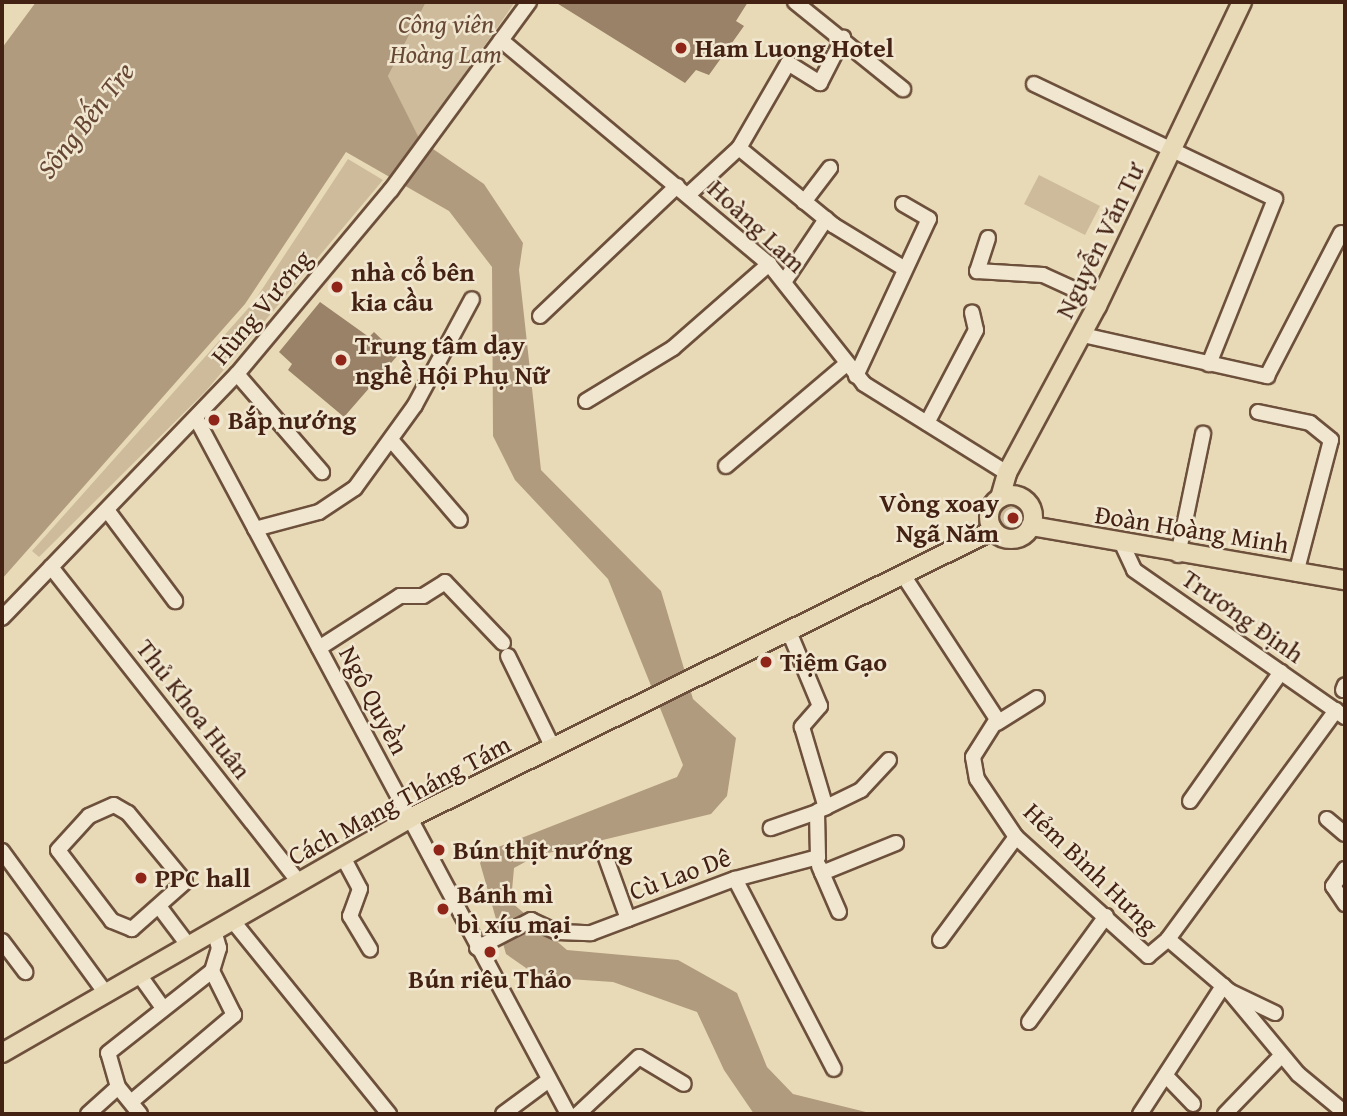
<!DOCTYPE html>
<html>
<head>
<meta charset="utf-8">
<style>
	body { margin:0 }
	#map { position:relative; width:1347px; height:1116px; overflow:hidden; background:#e9dab7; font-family:"Gentium Book Plus",serif }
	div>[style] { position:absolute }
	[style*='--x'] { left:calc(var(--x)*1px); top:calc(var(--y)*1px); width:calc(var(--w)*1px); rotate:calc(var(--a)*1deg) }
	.green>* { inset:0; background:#cdbb9b }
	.round { border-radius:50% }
	.water>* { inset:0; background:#b19b7f }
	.building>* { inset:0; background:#9a8268 }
	.roads { filter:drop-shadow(2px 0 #6d503c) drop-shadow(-2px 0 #6d503c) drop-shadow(0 2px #6d503c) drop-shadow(0 -2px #6d503c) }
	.minor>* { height:14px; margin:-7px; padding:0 7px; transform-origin:7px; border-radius:7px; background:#f1e7d0 }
	.major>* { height:18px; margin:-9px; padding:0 9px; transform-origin:9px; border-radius:9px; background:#e9dab7 }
	.major>.ring { margin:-9px; padding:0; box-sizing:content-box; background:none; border:18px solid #e9dab7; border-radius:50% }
	.dots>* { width:19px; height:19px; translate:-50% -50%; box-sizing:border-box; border:4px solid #f1e7d0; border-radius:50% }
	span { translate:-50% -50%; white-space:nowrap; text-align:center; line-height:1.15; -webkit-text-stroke:5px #f1e7d0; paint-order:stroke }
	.park-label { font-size:26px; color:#664835; font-style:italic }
	.poi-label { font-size:26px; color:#442213; font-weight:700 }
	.left { translate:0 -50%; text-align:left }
	.right { translate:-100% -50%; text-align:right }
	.street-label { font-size:26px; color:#442213 }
	.water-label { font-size:28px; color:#654633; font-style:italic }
	.frame { position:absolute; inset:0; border:4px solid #442213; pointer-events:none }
</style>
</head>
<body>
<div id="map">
	<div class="green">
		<div style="clip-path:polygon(426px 2px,515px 2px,419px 139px,388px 76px)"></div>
		<div style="clip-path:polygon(348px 159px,383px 180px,206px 391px,39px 557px,32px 551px,253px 303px)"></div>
		<div style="clip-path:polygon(1039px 175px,1100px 206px,1085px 235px,1024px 204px)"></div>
		<div class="round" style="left:995px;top:500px;width:32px;height:32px"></div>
	</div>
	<div class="water">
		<div style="clip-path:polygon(36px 2px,426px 2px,388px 76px,420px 140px,484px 184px,523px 243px,519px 270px,541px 470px,661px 591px,693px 699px,736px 738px,727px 796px,711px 814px,536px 856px,514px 868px,511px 902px,567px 950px,678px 960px,737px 993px,767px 1067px,793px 1094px,874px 1114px,754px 1114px,724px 1070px,697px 1012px,613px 982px,539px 977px,506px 954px,480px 863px,488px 851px,677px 777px,683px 765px,608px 579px,515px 480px,493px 436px,492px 267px,449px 211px,346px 152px,245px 304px,2px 579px,2px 48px)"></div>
	</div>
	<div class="building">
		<div style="clip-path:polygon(555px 2px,748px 2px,736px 21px,744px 26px,709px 75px,696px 70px,685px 83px)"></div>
		<div style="clip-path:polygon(320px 302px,369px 337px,374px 332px,398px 355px,344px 417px,288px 370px,292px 364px,279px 352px)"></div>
	</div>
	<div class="roads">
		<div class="minor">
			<div style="--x:795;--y:2;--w:139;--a:38.9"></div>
			<div style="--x:501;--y:40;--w:349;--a:39.9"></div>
			<div style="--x:769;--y:264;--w:153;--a:51.6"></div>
			<div style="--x:864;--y:384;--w:168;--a:31.9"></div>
			<div style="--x:1034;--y:84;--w:267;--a:25.5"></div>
			<div style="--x:1275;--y:199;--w:178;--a:111.8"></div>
			<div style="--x:739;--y:148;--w:122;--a:39.3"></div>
			<div style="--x:833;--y:225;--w:84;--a:31.4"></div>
			<div style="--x:688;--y:195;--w:69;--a:-42.7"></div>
			<div style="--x:739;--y:148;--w:98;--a:-60"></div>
			<div style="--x:788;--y:63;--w:38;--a:32"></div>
			<div style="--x:820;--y:83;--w:51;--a:-62.9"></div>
			<div style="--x:804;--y:202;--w:43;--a:-52.6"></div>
			<div style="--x:988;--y:238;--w:35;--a:108"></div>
			<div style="--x:977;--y:271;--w:66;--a:3.5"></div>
			<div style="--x:1043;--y:275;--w:63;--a:24.5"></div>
			<div style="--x:784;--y:282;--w:76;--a:-56.3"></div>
			<div style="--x:540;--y:316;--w:189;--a:-43.5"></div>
			<div style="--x:1083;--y:335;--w:189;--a:12.6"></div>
			<div style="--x:1267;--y:376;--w:161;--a:-62.6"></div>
			<div style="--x:237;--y:374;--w:130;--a:49.1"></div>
			<div style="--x:856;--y:376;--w:173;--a:-65.1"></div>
			<div style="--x:929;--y:219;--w:30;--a:-150"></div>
			<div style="--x:586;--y:401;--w:102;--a:-31.3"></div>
			<div style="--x:673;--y:348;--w:128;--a:-41.2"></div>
			<div style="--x:1258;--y:412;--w:53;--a:11.9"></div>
			<div style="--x:1310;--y:423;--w:27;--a:39"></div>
			<div style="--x:1331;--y:440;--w:138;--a:104.7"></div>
			<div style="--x:197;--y:420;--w:787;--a:61.87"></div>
			<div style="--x:927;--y:423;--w:105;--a:-62.2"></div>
			<div style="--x:976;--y:330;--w:18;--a:-103"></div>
			<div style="--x:392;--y:441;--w:104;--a:49.3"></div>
			<div style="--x:726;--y:466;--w:156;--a:-40.3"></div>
			<div style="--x:107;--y:510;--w:114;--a:53.2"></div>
			<div style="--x:255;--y:529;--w:66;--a:-14.9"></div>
			<div style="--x:319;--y:512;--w:43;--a:-33.7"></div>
			<div style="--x:355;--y:488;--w:102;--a:-54.1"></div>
			<div style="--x:415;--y:405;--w:120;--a:-61.7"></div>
			<div style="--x:1123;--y:546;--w:26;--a:65"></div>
			<div style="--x:1134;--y:570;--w:257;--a:34.9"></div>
			<div style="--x:1178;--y:555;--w:124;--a:-78.3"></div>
			<div style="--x:51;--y:567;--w:401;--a:51.8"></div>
			<div style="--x:905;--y:578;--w:168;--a:56.9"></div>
			<div style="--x:997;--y:719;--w:45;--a:122.3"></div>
			<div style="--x:973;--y:757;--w:22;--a:80"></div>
			<div style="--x:977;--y:779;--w:70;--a:56.1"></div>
			<div style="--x:1016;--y:837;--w:178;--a:42"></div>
			<div style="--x:1148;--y:956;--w:26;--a:-40"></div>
			<div style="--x:1168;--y:939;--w:284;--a:-53.7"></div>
			<div style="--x:2;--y:618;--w:339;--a:-46.1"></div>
			<div style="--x:237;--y:374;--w:240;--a:-50.1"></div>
			<div style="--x:391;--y:190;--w:233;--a:-53.7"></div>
			<div style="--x:790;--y:634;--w:78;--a:67.4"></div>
			<div style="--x:820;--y:706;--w:28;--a:131"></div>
			<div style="--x:802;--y:727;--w:84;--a:73.5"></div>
			<div style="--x:319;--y:648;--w:96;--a:-32.7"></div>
			<div style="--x:400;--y:596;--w:23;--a:0"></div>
			<div style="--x:423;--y:596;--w:26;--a:-32"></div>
			<div style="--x:445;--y:582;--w:84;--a:46.4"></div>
			<div style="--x:508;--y:656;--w:102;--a:63.9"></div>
			<div style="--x:1343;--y:690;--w:5;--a:-68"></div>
			<div style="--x:997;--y:723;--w:47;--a:-32"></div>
			<div style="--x:1190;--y:801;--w:158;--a:-54.8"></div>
			<div style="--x:114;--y:805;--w:16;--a:30"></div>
			<div style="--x:128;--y:813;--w:89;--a:50.4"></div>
			<div style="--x:185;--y:882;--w:71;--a:138.4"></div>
			<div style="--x:132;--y:929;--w:22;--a:-158"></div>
			<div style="--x:112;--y:921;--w:89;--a:-127.3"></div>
			<div style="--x:58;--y:850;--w:46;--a:-47.6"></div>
			<div style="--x:89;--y:816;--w:27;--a:-24"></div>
			<div style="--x:818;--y:811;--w:48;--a:-26"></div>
			<div style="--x:861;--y:790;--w:41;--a:-47"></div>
			<div style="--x:1327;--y:819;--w:23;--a:40"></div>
			<div style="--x:2;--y:851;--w:175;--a:53.9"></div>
			<div style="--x:343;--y:857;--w:36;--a:62"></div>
			<div style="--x:360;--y:889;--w:29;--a:110"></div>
			<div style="--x:350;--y:916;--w:39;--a:59"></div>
			<div style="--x:606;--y:858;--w:65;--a:70.2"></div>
			<div style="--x:819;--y:866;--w:50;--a:66.5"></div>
			<div style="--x:1345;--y:869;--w:21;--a:125"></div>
			<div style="--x:1333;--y:886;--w:22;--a:56"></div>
			<div style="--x:822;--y:873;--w:80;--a:-22.1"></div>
			<div style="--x:735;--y:879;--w:214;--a:62.5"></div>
			<div style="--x:161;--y:909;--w:45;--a:53.1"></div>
			<div style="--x:232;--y:920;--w:250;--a:51"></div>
			<div style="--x:1168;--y:939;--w:80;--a:40.4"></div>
			<div style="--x:1229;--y:991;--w:108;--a:50.3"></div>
			<div style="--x:1298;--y:1074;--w:61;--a:39.7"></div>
			<div style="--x:940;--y:940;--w:128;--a:-53.6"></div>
			<div style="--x:2;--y:941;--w:39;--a:53"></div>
			<div style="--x:477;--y:948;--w:61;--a:-27.4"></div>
			<div style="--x:531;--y:920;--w:29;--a:25"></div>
			<div style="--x:557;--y:932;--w:34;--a:2"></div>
			<div style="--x:591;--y:933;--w:154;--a:-20.6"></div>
			<div style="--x:735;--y:879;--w:86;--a:-14.8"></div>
			<div style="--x:818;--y:857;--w:45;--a:-91.3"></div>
			<div style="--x:817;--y:812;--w:49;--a:160.8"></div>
			<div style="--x:138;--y:973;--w:43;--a:54.5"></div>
			<div style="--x:1229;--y:991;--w:51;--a:25.6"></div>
			<div style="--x:1029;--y:1022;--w:131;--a:-54"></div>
			<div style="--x:1168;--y:1078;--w:36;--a:46"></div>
			<div style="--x:131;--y:1102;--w:135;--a:-40.2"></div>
			<div style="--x:234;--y:1015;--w:49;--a:-116.6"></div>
			<div style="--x:88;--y:1114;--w:40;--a:-42"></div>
			<div style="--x:140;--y:1114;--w:35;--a:-129"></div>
			<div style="--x:118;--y:1087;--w:35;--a:-106"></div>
			<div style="--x:108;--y:1053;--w:132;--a:-38.3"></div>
			<div style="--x:212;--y:971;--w:24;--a:-73"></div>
			<div style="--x:219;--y:948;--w:19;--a:-106"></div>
			<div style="--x:503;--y:1114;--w:57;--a:-36.5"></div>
			<div style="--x:578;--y:1114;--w:83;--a:-43.1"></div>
			<div style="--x:639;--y:1057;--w:52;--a:31"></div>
			<div style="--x:1140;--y:1114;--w:153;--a:-57"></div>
			<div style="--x:1225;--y:1114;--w:79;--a:-46"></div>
		</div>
		<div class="major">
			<div class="ring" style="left:989px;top:495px;width:26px;height:26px"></div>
			<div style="--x:1000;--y:498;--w:26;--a:-74"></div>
			<div style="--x:1007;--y:473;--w:190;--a:-61.7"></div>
			<div style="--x:1097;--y:306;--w:337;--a:-64.5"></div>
			<div style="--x:1031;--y:526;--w:319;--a:9.8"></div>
			<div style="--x:2;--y:1053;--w:471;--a:-29.9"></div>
			<div style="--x:410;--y:818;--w:650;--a:-26.29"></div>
		</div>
	</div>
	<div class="dots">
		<div style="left:681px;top:48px;background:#8f2418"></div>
		<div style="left:337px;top:287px;background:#8f2418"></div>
		<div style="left:341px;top:360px;background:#8f2418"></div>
		<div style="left:214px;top:420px;background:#8f2418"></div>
		<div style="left:1013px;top:518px;background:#8f2418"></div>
		<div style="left:766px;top:662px;background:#8f2418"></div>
		<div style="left:439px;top:850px;background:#8f2418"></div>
		<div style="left:141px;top:878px;background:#8f2418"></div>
		<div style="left:443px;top:909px;background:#8f2418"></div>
		<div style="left:490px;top:952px;background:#8f2418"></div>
	</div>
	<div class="park-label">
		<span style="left:446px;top:39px">Công viên<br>Hoàng Lam</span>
	</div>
	<div class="poi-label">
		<span class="left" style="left:695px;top:48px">Ham Luong Hotel</span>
		<span class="left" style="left:351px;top:287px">nhà cổ bên<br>kia cầu</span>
		<span class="left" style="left:355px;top:360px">Trung tâm dạy<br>nghề Hội Phụ Nữ</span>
		<span class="left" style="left:228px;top:420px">Bắp nướng</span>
		<span class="right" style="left:999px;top:518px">Vòng xoay<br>Ngã Năm</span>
		<span class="left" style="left:780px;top:662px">Tiệm Gạo</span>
		<span class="left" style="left:453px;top:850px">Bún thịt nướng</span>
		<span class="left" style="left:155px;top:878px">PPC hall</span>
		<span class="left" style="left:457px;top:909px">Bánh mì<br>bì xíu mại</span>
		<span style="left:490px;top:979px">Bún riêu Thảo</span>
	</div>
	<div class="street-label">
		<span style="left:757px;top:226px;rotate:43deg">Hoàng Lam</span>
		<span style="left:1100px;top:240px;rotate:-64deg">Nguyễn Văn Tư</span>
		<span style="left:261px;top:307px;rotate:-50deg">Hùng Vương</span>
		<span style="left:1192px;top:529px;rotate:9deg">Đoàn Hoàng Minh</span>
		<span style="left:1243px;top:616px;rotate:35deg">Trương Định</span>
		<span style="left:374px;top:700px;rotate:62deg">Ngô Quyền</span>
		<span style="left:194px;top:709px;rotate:52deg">Thủ Khoa Huân</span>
		<span style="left:399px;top:800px;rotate:-28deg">Cách Mạng Tháng Tám</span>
		<span style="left:1091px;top:868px;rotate:44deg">Hẻm Bình Hưng</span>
		<span style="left:680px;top:874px;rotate:-20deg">Cù Lao Dê</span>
	</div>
	<div class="water-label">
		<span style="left:85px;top:120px;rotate:-52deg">Sông Bến Tre</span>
	</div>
	<div class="frame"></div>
</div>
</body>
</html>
